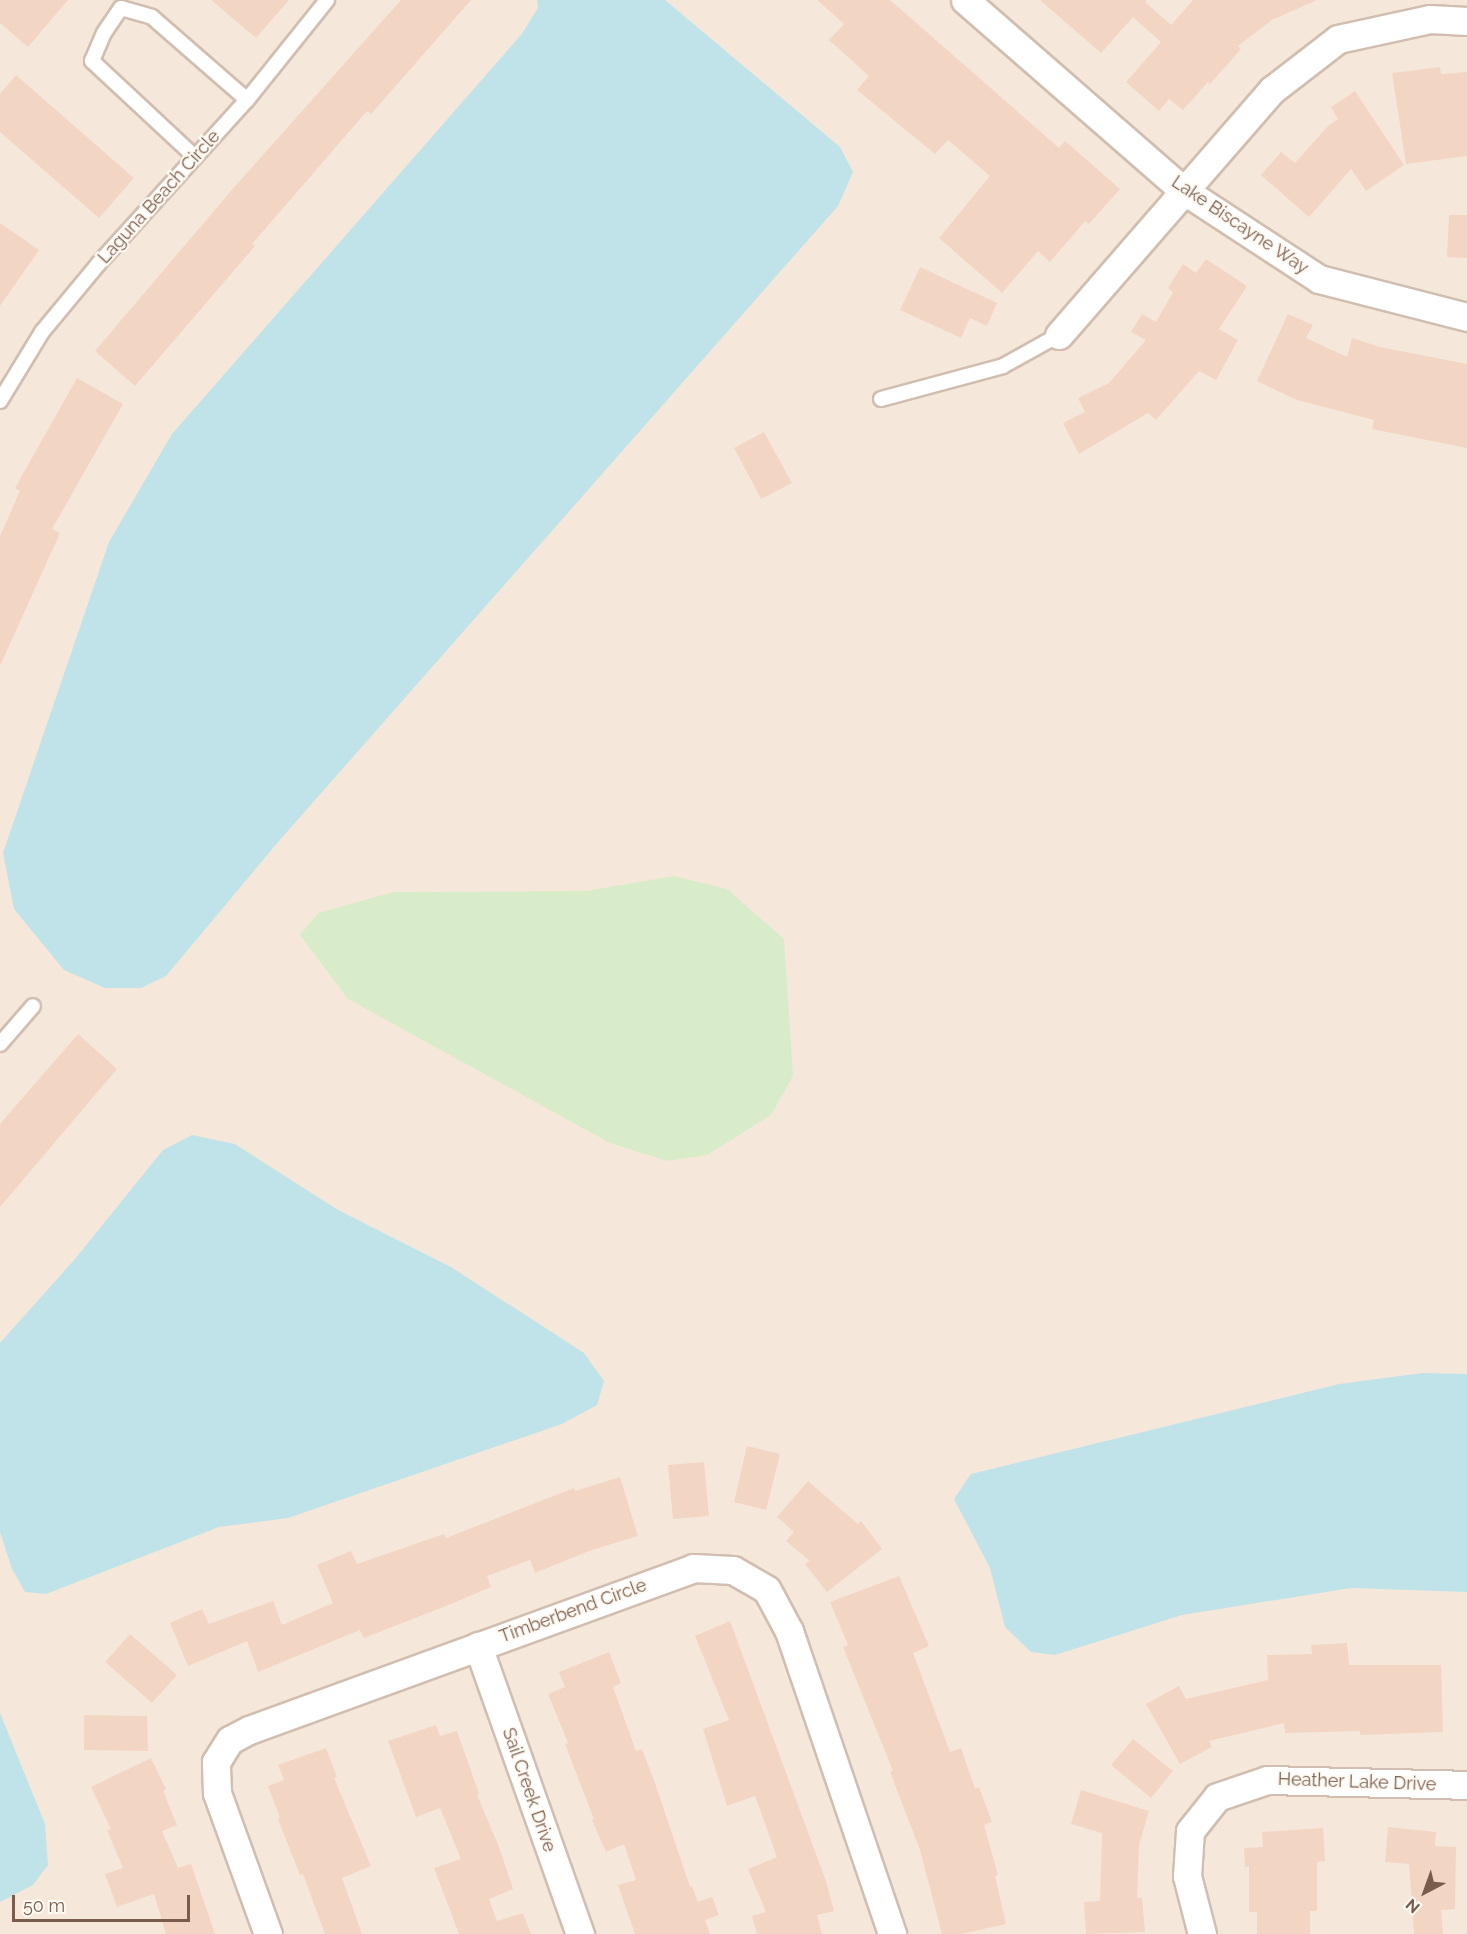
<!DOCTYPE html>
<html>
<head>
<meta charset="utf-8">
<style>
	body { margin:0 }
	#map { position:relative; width:1467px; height:1934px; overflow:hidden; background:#fdf6ec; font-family:Raleway,sans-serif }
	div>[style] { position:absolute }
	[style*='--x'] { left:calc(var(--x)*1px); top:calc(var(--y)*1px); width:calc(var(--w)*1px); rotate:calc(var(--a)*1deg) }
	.residential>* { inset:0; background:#f5e8da }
	.green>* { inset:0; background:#d8ecc9 }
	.water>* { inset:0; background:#bfe3e8 }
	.building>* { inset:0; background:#f3d5c3 }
	.roads { filter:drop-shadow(2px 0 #d1beb0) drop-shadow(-2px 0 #d1beb0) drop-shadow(0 2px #d1beb0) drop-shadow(0 -2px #d1beb0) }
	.lane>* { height:14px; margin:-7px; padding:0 7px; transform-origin:7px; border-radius:7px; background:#fff }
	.street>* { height:27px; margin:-13.5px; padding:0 13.5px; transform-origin:13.5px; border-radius:13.5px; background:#fff }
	span { translate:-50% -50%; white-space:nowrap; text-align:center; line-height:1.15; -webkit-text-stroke:4.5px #fffaf3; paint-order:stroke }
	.street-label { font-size:18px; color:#7a5c4d }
	.north { position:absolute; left:1395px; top:1862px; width:60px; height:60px; -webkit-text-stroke:4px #fffaf3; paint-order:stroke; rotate:221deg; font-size:16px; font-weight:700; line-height:24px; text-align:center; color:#7a5c4d }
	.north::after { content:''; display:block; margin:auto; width:21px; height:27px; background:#7a5c4d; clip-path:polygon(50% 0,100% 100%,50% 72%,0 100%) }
	.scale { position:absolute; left:12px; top:1895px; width:178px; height:27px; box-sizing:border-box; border:3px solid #7a5c4d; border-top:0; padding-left:8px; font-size:18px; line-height:21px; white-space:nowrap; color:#7a5c4d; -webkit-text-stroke:4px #fffaf3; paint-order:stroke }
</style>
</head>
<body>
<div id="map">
	<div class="residential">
		<div style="clip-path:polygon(0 0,1467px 0,1467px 1934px,0 1934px)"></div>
	</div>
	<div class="green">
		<div style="clip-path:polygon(674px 876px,727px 889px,784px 939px,793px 1076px,771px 1115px,707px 1155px,667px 1161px,610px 1143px,348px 999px,300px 935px,318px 913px,394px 892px,586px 891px)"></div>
	</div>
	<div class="water">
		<div style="clip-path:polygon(537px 0,665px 0,840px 147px,853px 172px,838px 206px,279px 841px,166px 976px,141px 988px,105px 988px,64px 970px,14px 909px,3px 853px,109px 542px,172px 434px,521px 35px,538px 8px)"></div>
		<div style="clip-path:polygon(192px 1135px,235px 1144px,338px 1210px,451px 1267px,584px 1353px,604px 1381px,597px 1405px,562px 1424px,288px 1518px,219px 1527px,46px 1594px,25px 1592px,12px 1569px,0 1532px,0 1343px,75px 1259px,163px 1150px)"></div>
		<div style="clip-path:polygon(1423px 1373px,1467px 1374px,1467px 1592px,1351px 1588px,1182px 1615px,1055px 1655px,1031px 1652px,1005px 1627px,990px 1568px,954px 1499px,971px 1474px,1339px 1384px)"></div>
		<div style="clip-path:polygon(0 1713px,45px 1824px,48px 1865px,33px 1885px,0 1902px)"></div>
	</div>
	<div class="building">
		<div style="clip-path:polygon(0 0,68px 0,28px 47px,0 23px)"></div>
		<div style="clip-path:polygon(211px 0,289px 0,256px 38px)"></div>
		<div style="clip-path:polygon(401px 0,471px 0,371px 114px,367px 111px,252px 244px,255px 246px,135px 386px,95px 351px,230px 192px)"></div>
		<div style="clip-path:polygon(817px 0,890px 0,1059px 148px,1065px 141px,1120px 189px,1089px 224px,1085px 221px,1050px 262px,1038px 251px,1002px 293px,939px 238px,990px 176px,948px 140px,935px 154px,857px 90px,869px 76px,829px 40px,844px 24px)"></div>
		<div style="clip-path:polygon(1040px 0,1147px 0,1145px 2px,1171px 25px,1193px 0,1317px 0,1272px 20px,1238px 46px,1241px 49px,1210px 84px,1208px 82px,1183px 110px,1169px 99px,1159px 111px,1126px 82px,1161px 42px,1133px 17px,1101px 53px)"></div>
		<div style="clip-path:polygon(1440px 67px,1441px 74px,1467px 72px,1467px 156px,1406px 164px,1392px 73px)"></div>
		<div style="clip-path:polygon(16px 75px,134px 178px,99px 218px,0 132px,0 94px)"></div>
		<div style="clip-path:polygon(1355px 91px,1404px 165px,1366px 191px,1351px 169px,1309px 217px,1261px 175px,1281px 152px,1295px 163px,1328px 126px,1338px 119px,1331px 107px)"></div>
		<div style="clip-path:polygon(1449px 215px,1467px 215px,1467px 258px,1447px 257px)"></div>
		<div style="clip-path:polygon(0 223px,39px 250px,0 306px)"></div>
		<div style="clip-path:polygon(1206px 259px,1247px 286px,1219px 329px,1238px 340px,1216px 380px,1199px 371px,1156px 420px,1148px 413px,1079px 454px,1063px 423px,1085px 412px,1078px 398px,1109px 383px,1146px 340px,1131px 332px,1142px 314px,1156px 322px,1173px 292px,1168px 288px,1183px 264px,1196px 273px)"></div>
		<div style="clip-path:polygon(920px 267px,997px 303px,987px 326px,970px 318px,961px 338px,900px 310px)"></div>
		<div style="clip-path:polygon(1288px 314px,1313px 325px,1306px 338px,1347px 357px,1352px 338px,1380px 347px,1467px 364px,1467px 448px,1372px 429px,1374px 420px,1297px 400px,1257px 381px)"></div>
		<div style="clip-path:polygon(77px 378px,123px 404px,52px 529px,60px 533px,0 666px,0 536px,20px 491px,15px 488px)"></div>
		<div style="clip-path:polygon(764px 432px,792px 483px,761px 499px,734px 448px)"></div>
		<div style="clip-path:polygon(78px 1034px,117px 1069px,0 1207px,0 1124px)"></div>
		<div style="clip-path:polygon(747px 1446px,780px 1454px,766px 1510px,734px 1502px)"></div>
		<div style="clip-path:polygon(704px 1462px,709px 1516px,673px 1519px,668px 1465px)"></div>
		<div style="clip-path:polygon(620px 1477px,638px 1536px,589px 1551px,535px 1573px,530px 1560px,487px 1576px,491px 1587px,451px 1604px,364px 1638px,360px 1630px,258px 1672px,247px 1641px,188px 1666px,170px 1623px,202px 1609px,209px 1624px,273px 1601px,282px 1625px,333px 1603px,317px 1565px,351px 1551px,357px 1564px,444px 1534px,446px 1538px,574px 1488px,575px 1491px)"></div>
		<div style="clip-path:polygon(808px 1481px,858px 1524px,861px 1521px,882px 1549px,827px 1592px,805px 1564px,810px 1561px,786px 1541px,794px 1532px,777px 1517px)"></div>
		<div style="clip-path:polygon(899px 1576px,929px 1646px,913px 1653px,950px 1752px,961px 1748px,975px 1789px,979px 1787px,992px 1822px,984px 1825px,998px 1875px,995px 1876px,1006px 1924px,961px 1934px,942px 1934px,920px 1850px,890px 1772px,893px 1771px,843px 1647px,848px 1645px,830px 1602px)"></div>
		<div style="clip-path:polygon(730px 1621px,826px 1881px,834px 1911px,817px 1915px,822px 1934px,757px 1934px,752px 1916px,766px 1912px,748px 1869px,777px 1857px,755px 1796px,727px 1806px,703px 1729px,729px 1720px,695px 1636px)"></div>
		<div style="clip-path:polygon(130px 1634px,177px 1675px,152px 1703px,105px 1662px)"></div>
		<div style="clip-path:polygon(1347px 1643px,1349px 1665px,1441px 1665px,1443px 1732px,1360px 1735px,1360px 1731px,1285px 1733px,1284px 1723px,1209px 1741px,1212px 1747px,1180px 1764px,1146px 1704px,1179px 1686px,1186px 1699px,1268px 1680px,1267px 1655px,1312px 1654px,1311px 1645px)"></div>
		<div style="clip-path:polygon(609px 1652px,621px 1683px,613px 1687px,636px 1751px,642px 1749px,655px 1783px,690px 1887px,692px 1886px,698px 1902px,712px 1897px,719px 1915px,705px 1920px,710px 1934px,635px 1934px,618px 1885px,636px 1880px,624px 1844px,606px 1852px,592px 1820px,594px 1819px,565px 1744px,568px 1743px,548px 1694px,565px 1687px,559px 1672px)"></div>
		<div style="clip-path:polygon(84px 1715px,147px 1716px,148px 1751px,84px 1750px)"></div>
		<div style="clip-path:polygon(436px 1725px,440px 1736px,457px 1731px,479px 1794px,477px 1795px,499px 1847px,513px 1889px,489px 1899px,497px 1921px,523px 1913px,531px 1934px,459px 1934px,434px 1868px,461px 1859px,440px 1808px,416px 1817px,388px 1741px)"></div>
		<div style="clip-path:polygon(1133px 1739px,1173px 1771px,1151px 1798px,1111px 1765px)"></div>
		<div style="clip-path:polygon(326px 1748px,337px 1777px,334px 1778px,371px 1866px,342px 1878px,362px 1934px,325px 1934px,303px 1874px,300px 1875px,278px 1819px,280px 1818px,268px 1786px,284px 1780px,278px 1765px)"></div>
		<div style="clip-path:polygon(151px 1758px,166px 1789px,163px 1791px,177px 1825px,162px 1831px,178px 1868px,191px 1864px,215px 1934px,166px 1934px,154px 1894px,117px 1907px,105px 1874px,123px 1868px,107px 1830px,111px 1829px,91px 1787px)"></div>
		<div style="clip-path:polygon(1081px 1790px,1149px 1811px,1139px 1845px,1137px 1898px,1142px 1898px,1145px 1932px,1086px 1934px,1084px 1902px,1100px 1901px,1102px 1833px,1071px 1824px)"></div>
		<div style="clip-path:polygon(1388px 1827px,1436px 1832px,1435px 1846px,1456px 1847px,1455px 1909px,1441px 1910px,1443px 1934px,1414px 1934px,1409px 1864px,1385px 1862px)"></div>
		<div style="clip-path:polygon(1323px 1828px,1325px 1861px,1317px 1862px,1317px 1911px,1310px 1911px,1310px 1934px,1257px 1934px,1257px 1912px,1249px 1912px,1249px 1866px,1245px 1867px,1244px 1848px,1263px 1847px,1262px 1832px)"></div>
	</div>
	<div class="roads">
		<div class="lane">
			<div style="--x:195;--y:157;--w:141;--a:-137"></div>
			<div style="--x:92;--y:61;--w:30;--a:-67"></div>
			<div style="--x:104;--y:33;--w:30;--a:-56"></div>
			<div style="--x:121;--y:8;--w:32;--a:16"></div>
			<div style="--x:152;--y:17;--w:126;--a:41.1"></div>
			<div style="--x:881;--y:399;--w:126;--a:-15.1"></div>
			<div style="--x:1003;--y:366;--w:64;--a:-29"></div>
			<div style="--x:0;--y:401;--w:81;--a:-58.7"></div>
			<div style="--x:42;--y:332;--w:89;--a:-50.4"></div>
			<div style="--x:99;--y:263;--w:220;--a:-47.8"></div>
			<div style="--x:247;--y:100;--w:128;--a:-51.3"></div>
			<div style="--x:0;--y:1044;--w:50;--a:-49"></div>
		</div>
		<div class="street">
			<div style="--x:965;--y:0;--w:289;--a:41.1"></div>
			<div style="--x:1183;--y:190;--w:163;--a:33.2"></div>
			<div style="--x:1319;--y:279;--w:153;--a:14.4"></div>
			<div style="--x:1059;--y:335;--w:325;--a:-49"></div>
			<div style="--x:1272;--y:90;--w:83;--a:-37.7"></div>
			<div style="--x:1338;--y:39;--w:94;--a:-12.3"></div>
			<div style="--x:1430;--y:19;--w:37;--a:3"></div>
			<div style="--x:478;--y:1646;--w:306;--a:70.5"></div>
			<div style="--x:268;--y:1934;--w:150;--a:-109.9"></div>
			<div style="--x:217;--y:1793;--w:31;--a:-92"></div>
			<div style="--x:216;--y:1762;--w:26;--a:-58"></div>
			<div style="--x:230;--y:1740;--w:21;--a:-28"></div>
			<div style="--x:249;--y:1730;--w:473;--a:-20"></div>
			<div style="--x:693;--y:1568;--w:40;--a:2.9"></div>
			<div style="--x:733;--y:1570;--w:39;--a:30"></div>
			<div style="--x:767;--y:1590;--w:47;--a:61.8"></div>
			<div style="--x:789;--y:1631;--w:320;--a:71.2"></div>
			<div style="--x:1202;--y:1934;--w:60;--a:-104.5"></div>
			<div style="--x:1187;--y:1876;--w:45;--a:-86.2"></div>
			<div style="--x:1190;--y:1831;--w:43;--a:-51.5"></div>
			<div style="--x:1217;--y:1797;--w:53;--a:-18.8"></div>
			<div style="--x:1267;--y:1780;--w:200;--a:1.4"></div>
		</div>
	</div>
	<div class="street-label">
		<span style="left:159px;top:197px;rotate:-48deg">Laguna Beach Circle</span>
		<span style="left:1240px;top:225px;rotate:34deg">Lake Biscayne Way</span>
		<span style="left:573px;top:1611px;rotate:-20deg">Timberbend Circle</span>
		<span style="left:1357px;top:1782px;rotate:2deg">Heather Lake Drive</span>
		<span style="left:529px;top:1790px;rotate:71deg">Sail Creek Drive</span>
	</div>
	<div class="north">N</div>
	<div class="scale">50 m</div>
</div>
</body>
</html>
